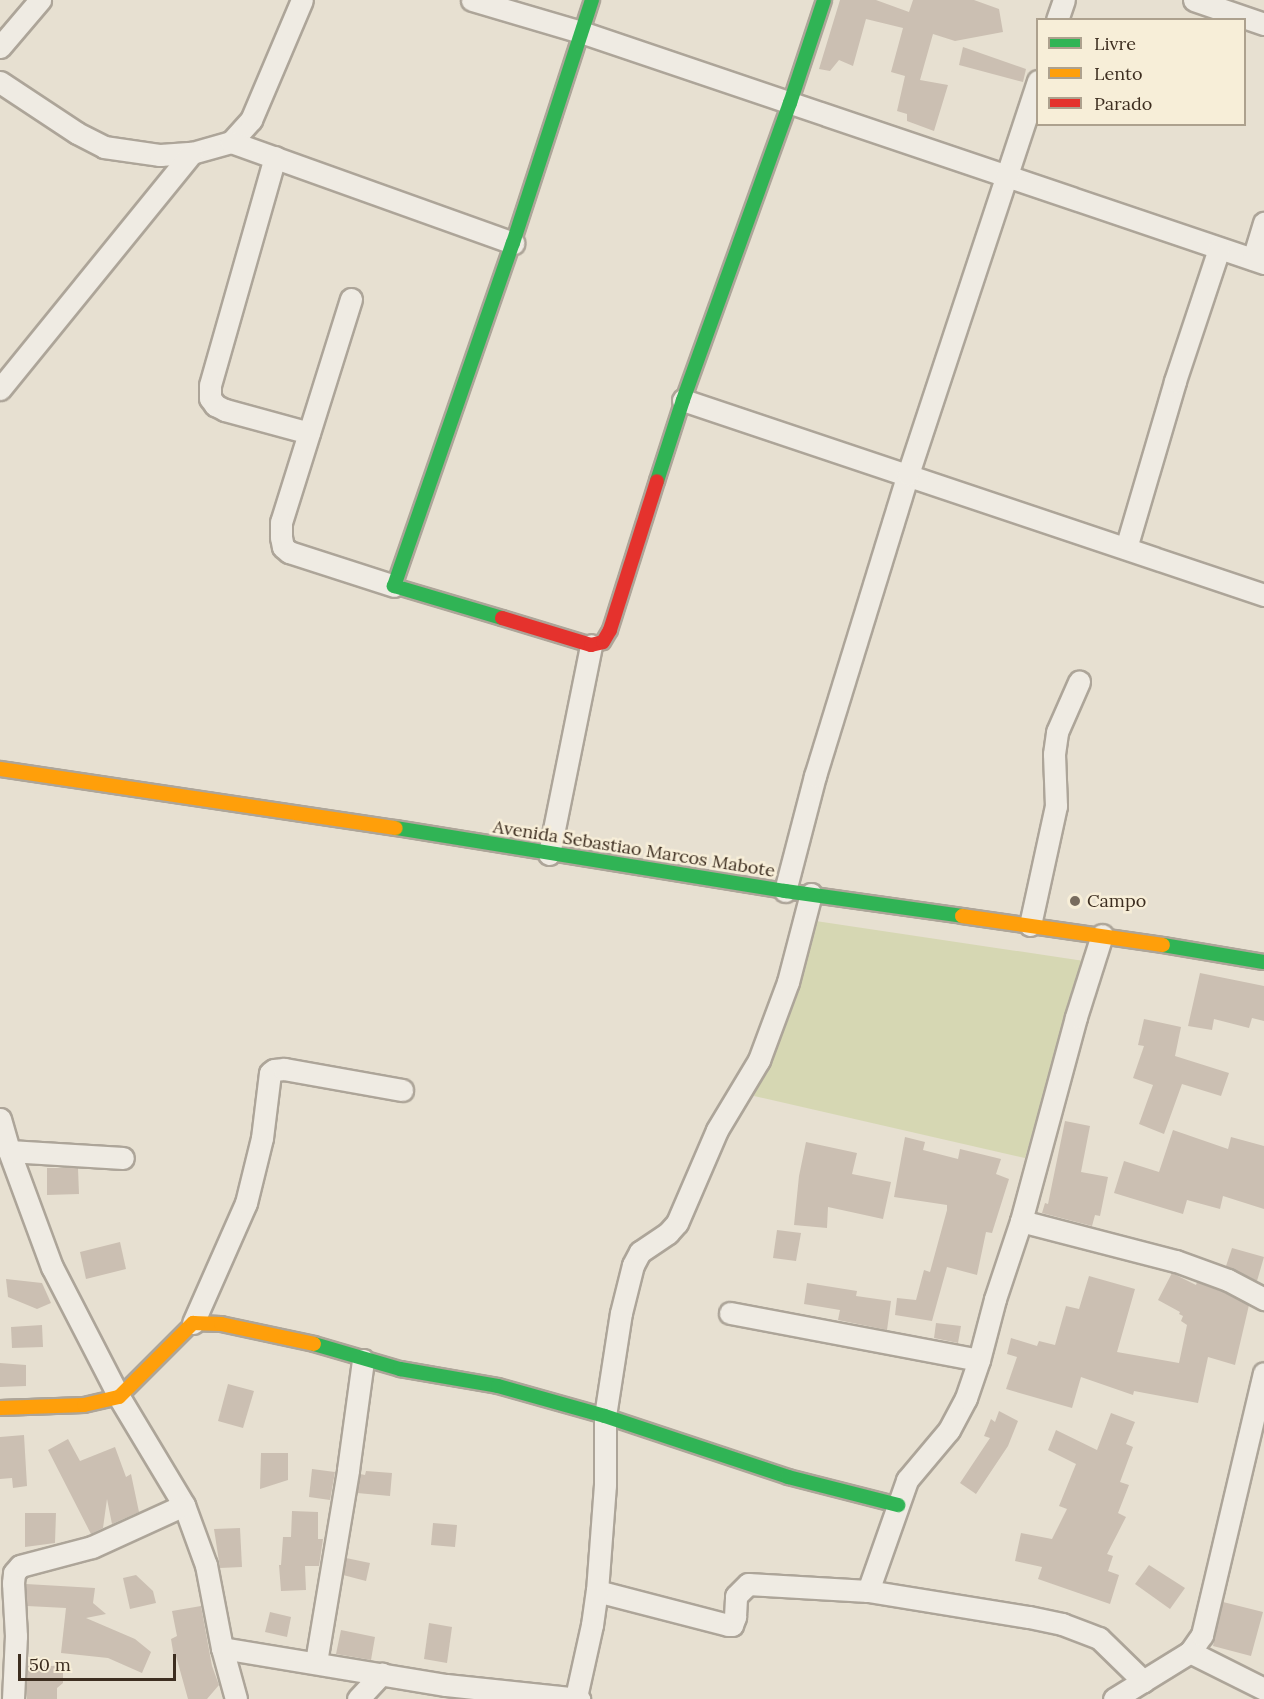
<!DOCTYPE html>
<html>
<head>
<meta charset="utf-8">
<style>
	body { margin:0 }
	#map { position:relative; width:1264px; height:1699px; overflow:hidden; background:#e7e0d1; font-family:Lora,serif }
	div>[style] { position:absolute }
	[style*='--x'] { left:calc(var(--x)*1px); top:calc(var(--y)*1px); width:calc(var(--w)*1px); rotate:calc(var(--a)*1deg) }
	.green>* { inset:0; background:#d6d7b3 }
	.building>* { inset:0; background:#cbbfb2 }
	.roads { filter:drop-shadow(2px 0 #ada599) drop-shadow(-2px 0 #ada599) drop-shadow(0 2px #ada599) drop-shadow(0 -2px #ada599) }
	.street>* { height:21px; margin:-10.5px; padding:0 10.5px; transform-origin:10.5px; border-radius:10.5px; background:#efebe3 }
	.fast>* { height:14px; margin:-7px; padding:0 7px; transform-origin:7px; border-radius:7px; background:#30b455 }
	.slow>* { height:14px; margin:-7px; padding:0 7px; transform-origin:7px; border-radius:7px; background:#ff9f0a }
	.jam>* { height:14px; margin:-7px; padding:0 7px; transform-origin:7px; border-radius:7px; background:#e5322d }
	.dots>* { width:16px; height:16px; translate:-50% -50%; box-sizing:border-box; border:3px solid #f7eed8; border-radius:50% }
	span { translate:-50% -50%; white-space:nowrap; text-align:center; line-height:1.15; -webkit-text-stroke:5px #f7eed8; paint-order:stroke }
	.street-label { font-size:18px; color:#3d2e20 }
	.poi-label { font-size:18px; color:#3d2e20 }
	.left { translate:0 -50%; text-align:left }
	.legend { position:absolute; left:1036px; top:18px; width:210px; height:108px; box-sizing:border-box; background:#f7eed8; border:2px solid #ada18e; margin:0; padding:8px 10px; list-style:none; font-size:18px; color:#3d2e20 }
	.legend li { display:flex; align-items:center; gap:12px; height:30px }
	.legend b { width:30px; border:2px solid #ada18e }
	.scale { position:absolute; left:18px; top:1654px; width:158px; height:27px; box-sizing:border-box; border:3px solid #3d2e20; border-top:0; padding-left:8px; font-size:18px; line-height:21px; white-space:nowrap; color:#3d2e20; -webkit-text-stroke:4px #f7eed8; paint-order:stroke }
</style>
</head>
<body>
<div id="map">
	<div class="green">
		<div style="clip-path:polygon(809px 920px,1084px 961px,1025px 1158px,754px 1096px)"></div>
	</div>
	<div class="building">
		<div style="clip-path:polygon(840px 0,876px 0,909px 12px,913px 0,974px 0,999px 9px,1003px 32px,955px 41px,933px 34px,920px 80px,948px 85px,934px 131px,907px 121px,907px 114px,897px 111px,905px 76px,891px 72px,903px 28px,866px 19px,853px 66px,839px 60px,830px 71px,819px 69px)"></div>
		<div style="clip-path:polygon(963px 47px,1026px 69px,1023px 82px,959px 65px)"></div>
		<div style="clip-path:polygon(1200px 973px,1264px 986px,1264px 1021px,1252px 1018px,1249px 1028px,1214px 1019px,1212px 1030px,1188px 1026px)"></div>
		<div style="clip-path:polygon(1144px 1019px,1181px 1027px,1175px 1056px,1229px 1073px,1221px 1096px,1182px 1084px,1164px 1134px,1139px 1124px,1153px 1085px,1133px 1078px,1144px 1046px,1138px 1045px)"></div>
		<div style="clip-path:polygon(1065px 1121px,1090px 1126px,1081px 1172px,1108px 1177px,1100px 1216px,1095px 1215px,1092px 1226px,1042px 1213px,1045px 1203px,1048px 1204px)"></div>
		<div style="clip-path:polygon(1173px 1130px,1228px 1149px,1231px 1137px,1264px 1146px,1264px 1209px,1223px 1196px,1220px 1209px,1187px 1200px,1183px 1214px,1114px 1193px,1124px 1161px,1159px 1172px)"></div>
		<div style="clip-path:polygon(905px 1137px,925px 1142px,923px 1150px,958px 1159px,960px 1149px,1001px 1159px,996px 1174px,1009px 1179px,992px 1233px,986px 1232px,977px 1275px,947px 1267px,932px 1321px,895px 1315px,897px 1298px,916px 1300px,924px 1270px,930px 1272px,947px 1210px,947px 1205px,894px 1197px)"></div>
		<div style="clip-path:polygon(806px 1142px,857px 1153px,852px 1174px,891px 1182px,883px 1219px,828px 1207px,827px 1228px,794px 1225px,799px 1176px)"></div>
		<div style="clip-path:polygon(47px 1168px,78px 1168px,79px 1194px,47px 1195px)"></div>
		<div style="clip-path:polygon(777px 1230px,801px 1233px,796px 1261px,773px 1258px)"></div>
		<div style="clip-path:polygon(120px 1242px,126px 1269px,86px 1279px,80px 1252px)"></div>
		<div style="clip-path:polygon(1232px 1248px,1264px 1257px,1257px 1281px,1226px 1266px)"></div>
		<div style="clip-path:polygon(1172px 1273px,1196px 1285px,1197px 1282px,1223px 1292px,1249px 1305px,1235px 1365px,1208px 1357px,1198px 1403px,1134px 1391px,1133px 1395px,1081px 1377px,1072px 1408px,1006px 1389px,1017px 1357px,1007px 1354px,1011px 1338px,1037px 1346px,1039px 1341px,1055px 1345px,1066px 1306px,1079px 1309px,1089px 1276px,1135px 1289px,1117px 1352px,1179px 1363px,1187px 1325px,1181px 1321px,1183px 1316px,1179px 1314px,1180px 1312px,1158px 1300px)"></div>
		<div style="clip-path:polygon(6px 1279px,42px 1283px,51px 1303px,37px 1309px,8px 1297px)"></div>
		<div style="clip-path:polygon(807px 1283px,857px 1291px,856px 1296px,891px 1301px,887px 1330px,838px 1320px,840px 1310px,804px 1304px)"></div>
		<div style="clip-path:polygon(936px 1323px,961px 1326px,958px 1343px,934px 1338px)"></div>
		<div style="clip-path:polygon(42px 1325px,43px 1347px,12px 1348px,11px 1327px)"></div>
		<div style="clip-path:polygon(0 1363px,26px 1365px,26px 1386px,0 1387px)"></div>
		<div style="clip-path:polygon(228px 1384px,254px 1391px,243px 1428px,218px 1421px)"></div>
		<div style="clip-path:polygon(999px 1411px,1018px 1421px,1008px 1446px,976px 1494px,960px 1483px,990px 1438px,984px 1436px,991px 1419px,995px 1422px)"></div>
		<div style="clip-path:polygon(1111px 1413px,1135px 1422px,1126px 1444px,1133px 1447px,1120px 1482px,1129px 1485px,1118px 1513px,1126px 1517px,1107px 1554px,1113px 1556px,1108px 1571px,1119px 1575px,1110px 1604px,1038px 1579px,1042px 1567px,1015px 1561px,1021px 1533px,1052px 1539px,1067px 1509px,1059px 1506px,1076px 1464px,1048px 1450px,1056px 1430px,1097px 1450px)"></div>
		<div style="clip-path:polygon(24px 1435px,27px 1486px,13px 1488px,12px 1478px,0 1479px,0 1437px)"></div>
		<div style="clip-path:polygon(68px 1439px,80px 1461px,115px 1447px,126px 1477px,131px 1474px,139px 1512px,112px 1524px,107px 1499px,103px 1528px,91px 1534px,48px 1450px)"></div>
		<div style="clip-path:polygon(261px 1453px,288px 1453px,288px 1480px,260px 1489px)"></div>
		<div style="clip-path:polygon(312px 1469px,335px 1472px,330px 1500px,309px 1497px)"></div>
		<div style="clip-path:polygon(366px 1471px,392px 1473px,390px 1496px,357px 1493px,360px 1474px,365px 1475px)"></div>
		<div style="clip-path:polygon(292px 1511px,318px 1512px,318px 1539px,323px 1539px,319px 1566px,305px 1566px,306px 1590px,281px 1591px,279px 1565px,281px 1565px,283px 1537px,291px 1537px)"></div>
		<div style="clip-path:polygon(25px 1513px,56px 1513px,55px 1543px,25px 1547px)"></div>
		<div style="clip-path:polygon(433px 1523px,457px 1525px,455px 1547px,431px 1545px)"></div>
		<div style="clip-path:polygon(240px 1528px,242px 1567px,220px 1568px,214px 1529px)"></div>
		<div style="clip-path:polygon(346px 1558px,370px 1563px,366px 1581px,343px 1575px)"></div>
		<div style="clip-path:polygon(1149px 1565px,1185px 1588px,1170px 1609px,1135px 1584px)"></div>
		<div style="clip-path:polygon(136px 1575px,153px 1591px,156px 1603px,130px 1609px,123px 1578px)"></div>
		<div style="clip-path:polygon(26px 1584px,95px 1588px,93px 1603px,106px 1614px,86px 1618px,135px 1639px,151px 1652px,142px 1673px,108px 1658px,61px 1653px,66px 1608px,27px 1606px)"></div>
		<div style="clip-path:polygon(1223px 1602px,1263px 1612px,1251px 1656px,1213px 1646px)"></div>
		<div style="clip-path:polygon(201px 1606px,212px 1666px,219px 1685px,207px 1699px,188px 1699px,176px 1656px,174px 1657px,171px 1639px,177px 1636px,172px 1611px)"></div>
		<div style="clip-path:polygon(270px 1612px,291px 1617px,287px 1637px,265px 1632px)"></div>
		<div style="clip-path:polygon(429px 1623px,452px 1627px,447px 1663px,424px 1659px)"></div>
		<div style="clip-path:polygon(341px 1630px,375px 1637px,371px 1660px,336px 1654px)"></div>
		<div style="clip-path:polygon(27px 1666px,63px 1666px,63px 1683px,57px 1688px,57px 1699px,27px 1699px)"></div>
	</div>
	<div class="roads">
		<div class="street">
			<div style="--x:472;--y:0;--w:114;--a:16.4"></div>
			<div style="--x:581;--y:32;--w:721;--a:18.69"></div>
			<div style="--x:1194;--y:0;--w:74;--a:18.9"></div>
			<div style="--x:1057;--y:20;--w:21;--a:-71"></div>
			<div style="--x:0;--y:47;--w:62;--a:-49.6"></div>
			<div style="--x:0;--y:82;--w:92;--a:33.5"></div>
			<div style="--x:77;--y:133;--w:30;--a:27"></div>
			<div style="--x:104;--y:147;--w:57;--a:8.1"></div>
			<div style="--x:160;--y:155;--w:32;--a:-4"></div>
			<div style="--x:192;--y:153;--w:41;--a:-15.8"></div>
			<div style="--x:231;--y:142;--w:30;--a:-48"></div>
			<div style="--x:251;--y:120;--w:130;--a:-67"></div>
			<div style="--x:231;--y:142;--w:300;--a:19.7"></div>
			<div style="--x:275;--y:157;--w:237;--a:105.9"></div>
			<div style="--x:210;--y:385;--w:13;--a:90"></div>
			<div style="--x:210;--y:398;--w:9;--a:54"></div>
			<div style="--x:215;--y:405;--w:11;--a:27"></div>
			<div style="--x:225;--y:410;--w:87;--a:15.3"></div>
			<div style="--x:1253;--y:259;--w:38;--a:-73"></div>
			<div style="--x:351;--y:299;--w:234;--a:107.4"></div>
			<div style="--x:281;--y:522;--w:15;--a:90"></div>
			<div style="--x:281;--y:537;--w:10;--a:79"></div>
			<div style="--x:283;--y:547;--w:8;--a:40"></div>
			<div style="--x:289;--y:552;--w:110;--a:17.9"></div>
			<div style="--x:0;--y:389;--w:304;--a:-50.9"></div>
			<div style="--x:683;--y:400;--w:613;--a:18.55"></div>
			<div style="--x:1126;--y:548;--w:174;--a:-73.6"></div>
			<div style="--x:1175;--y:381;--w:139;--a:-71.6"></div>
			<div style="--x:549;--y:854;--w:213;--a:-78.6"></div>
			<div style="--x:785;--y:891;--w:119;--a:-75.4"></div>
			<div style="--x:815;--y:776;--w:316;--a:-72.9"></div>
			<div style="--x:908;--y:474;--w:414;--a:-71.7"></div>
			<div style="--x:1030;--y:925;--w:122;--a:-77.7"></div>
			<div style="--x:1056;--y:806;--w:52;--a:-92.2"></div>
			<div style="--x:1054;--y:754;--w:22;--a:-82"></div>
			<div style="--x:1057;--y:732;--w:55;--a:-66.3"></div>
			<div style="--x:0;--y:1119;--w:33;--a:74"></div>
			<div style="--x:9;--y:1151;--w:124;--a:69.7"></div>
			<div style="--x:52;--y:1267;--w:146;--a:62.7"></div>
			<div style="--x:119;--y:1397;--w:126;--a:59"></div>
			<div style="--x:184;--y:1505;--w:64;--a:69.9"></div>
			<div style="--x:206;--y:1565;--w:85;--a:79.1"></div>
			<div style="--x:222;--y:1648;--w:53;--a:74.6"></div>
			<div style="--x:9;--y:1151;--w:114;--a:3.5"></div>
			<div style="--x:1021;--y:1221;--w:160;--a:14.5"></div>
			<div style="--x:1176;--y:1261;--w:55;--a:20.1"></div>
			<div style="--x:1228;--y:1280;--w:41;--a:27.8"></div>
			<div style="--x:730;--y:1313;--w:253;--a:10.7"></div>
			<div style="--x:193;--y:1323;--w:131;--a:-66.2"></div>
			<div style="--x:246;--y:1203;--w:67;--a:-76.2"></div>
			<div style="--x:262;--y:1138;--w:65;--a:-83"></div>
			<div style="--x:270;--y:1073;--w:5;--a:-37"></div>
			<div style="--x:274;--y:1070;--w:10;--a:-6"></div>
			<div style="--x:284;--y:1069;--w:120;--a:10.1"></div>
			<div style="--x:597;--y:1591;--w:135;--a:14.5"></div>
			<div style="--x:728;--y:1625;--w:4;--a:0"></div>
			<div style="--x:732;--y:1625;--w:9;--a:-69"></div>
			<div style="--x:735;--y:1617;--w:21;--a:-87"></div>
			<div style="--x:736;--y:1596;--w:17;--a:-45"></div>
			<div style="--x:748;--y:1584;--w:120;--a:3.3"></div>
			<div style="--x:868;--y:1591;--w:163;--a:9.2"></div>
			<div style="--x:1029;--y:1617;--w:34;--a:12"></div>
			<div style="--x:1062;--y:1624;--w:40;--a:21"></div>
			<div style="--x:1099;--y:1638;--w:62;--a:44.3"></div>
			<div style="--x:868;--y:1591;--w:118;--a:-70.6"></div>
			<div style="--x:907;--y:1480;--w:65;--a:-50"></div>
			<div style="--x:949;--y:1430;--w:36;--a:-62"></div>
			<div style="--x:966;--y:1398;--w:40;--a:-71.1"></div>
			<div style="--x:979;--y:1360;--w:63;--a:-75.3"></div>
			<div style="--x:995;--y:1299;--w:82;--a:-71.6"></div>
			<div style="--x:1021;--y:1221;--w:211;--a:-74.9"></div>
			<div style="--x:1076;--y:1017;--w:86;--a:-72.4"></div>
			<div style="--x:222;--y:1648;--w:227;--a:9.4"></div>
			<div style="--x:446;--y:1685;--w:134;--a:6"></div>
			<div style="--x:1190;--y:1652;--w:83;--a:26.6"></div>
			<div style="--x:316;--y:1662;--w:195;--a:-80.5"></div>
			<div style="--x:348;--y:1470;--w:111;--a:-82.2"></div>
			<div style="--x:576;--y:1697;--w:74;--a:-77.5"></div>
			<div style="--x:592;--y:1625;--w:34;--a:-82"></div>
			<div style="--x:597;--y:1591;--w:106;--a:-85.7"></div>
			<div style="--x:605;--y:1485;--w:69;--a:-90"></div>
			<div style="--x:605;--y:1416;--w:104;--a:-81.2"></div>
			<div style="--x:621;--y:1313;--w:49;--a:-76"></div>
			<div style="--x:633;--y:1265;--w:15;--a:-62"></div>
			<div style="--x:640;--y:1252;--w:34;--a:-34"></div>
			<div style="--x:668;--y:1233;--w:13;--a:-48"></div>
			<div style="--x:677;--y:1223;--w:101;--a:-66.7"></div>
			<div style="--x:717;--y:1130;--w:82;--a:-59"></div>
			<div style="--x:759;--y:1060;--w:83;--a:-69.6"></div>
			<div style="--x:788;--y:982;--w:91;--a:-75.4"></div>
			<div style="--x:13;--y:1699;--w:63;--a:-87.3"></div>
			<div style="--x:16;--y:1636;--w:53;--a:-93.2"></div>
			<div style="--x:13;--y:1583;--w:10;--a:-84"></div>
			<div style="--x:14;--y:1573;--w:9;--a:-49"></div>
			<div style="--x:20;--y:1566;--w:74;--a:-14.8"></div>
			<div style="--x:92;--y:1547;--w:101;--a:-24.5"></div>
			<div style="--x:358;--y:1699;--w:35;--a:-47"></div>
			<div style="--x:1114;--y:1699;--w:89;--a:-31.7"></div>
			<div style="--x:1190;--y:1652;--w:21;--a:-55"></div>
			<div style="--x:1202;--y:1635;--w:269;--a:-76.7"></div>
		</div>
		<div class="fast">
			<div style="--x:657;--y:481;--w:85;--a:-72.2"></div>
			<div style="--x:683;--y:400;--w:316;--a:-70.2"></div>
			<div style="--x:790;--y:103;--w:108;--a:-71.7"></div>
			<div style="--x:502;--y:618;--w:113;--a:-163.5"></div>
			<div style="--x:394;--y:586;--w:363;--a:-70.9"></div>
			<div style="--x:513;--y:243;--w:256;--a:-72"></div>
			<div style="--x:396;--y:828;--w:394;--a:9.2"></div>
			<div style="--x:785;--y:891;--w:179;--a:8"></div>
			<div style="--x:1163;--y:945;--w:102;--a:9.6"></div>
			<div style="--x:314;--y:1344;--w:90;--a:16.2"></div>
			<div style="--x:400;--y:1369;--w:99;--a:9.8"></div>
			<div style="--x:498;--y:1386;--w:111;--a:15.7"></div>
			<div style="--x:605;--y:1416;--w:193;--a:18.4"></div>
			<div style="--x:788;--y:1477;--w:114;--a:14.3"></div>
		</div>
		<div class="slow">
			<div style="--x:0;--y:769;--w:400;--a:8.5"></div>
			<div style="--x:962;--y:916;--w:203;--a:8.2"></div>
			<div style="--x:0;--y:1408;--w:84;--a:-2"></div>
			<div style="--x:84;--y:1405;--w:36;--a:-13"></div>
			<div style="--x:119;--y:1397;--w:105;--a:-45"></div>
			<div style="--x:193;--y:1323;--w:28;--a:2"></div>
			<div style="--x:221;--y:1324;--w:95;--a:12.1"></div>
		</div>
		<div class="jam">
			<div style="--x:502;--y:618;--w:93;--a:16.9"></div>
			<div style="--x:591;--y:645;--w:12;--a:-14"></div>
			<div style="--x:603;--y:642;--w:14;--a:-60"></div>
			<div style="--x:610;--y:630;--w:156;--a:-72.5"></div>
		</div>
	</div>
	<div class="dots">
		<div style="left:1075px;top:901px;background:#786c5e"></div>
	</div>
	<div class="street-label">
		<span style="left:634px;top:849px;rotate:9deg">Avenida Sebastiao Marcos Mabote</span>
	</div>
	<div class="poi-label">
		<span class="left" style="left:1087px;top:901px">Campo</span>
	</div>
	<ul class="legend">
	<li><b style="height:8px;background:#30b455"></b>Livre</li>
	<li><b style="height:8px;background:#ff9f0a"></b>Lento</li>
	<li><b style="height:8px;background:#e5322d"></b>Parado</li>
	</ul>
	<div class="scale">50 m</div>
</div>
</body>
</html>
